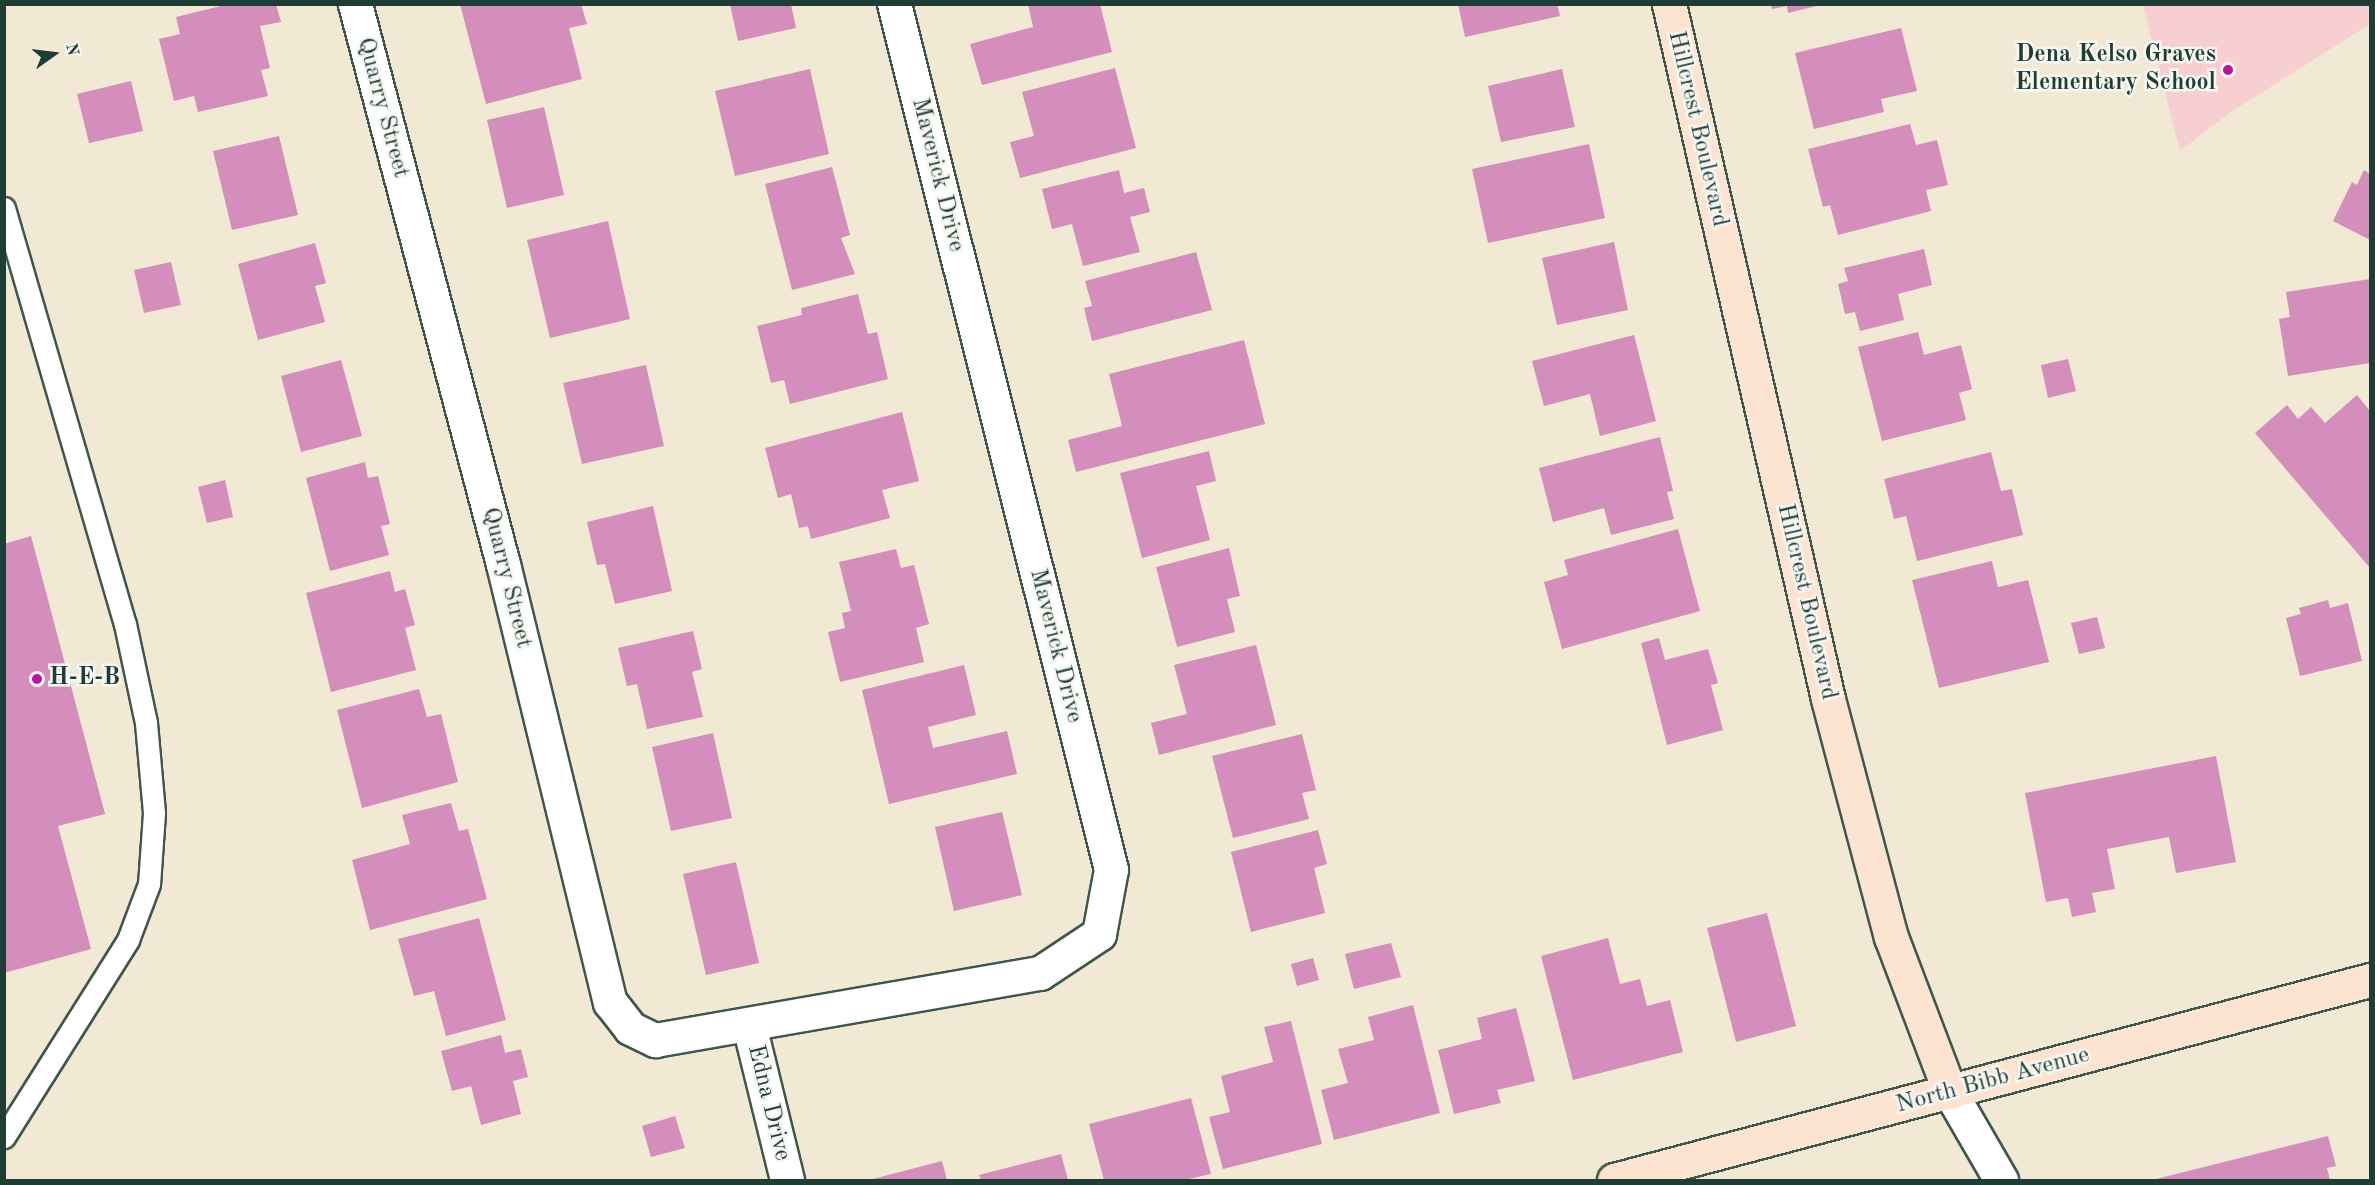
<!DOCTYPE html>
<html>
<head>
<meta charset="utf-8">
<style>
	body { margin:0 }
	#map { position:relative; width:2375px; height:1185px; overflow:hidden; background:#f1e9d4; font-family:"Old Standard TT",serif }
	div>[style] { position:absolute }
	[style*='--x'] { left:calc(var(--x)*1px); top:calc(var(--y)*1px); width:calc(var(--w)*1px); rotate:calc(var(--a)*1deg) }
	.built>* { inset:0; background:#f7cfd0 }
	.building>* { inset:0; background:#d38ebb }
	.roads { filter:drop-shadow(2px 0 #3e574c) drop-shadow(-2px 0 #3e574c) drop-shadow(0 2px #3e574c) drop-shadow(0 -2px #3e574c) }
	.lane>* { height:21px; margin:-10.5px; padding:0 10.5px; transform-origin:10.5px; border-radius:10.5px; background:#fff }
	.street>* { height:33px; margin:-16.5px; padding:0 16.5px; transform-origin:16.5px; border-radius:16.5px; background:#fff }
	.secondary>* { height:33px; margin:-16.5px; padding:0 16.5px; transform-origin:16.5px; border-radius:16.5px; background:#fde4d1 }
	.dots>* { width:16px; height:16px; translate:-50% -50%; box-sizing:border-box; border:3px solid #f6f6f2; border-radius:50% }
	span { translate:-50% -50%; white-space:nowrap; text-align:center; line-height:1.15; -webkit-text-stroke:5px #f6f6f2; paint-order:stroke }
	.poi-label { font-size:24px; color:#1f3d34; font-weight:700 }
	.right { translate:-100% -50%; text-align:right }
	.left { translate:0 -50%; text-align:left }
	.street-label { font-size:24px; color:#1f3d34 }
	.frame { position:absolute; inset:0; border:6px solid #1f3d34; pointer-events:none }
	.north { position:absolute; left:24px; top:24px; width:60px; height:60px; -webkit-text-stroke:4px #f6f6f2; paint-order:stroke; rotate:76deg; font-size:16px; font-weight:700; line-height:24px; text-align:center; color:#1f3d34 }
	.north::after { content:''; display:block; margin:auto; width:21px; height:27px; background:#1f3d34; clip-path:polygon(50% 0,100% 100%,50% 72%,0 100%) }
</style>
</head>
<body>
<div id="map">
	<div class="built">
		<div style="clip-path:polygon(2143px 5px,2370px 5px,2370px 24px,2231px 112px,2180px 151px)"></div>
	</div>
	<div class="building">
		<div style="clip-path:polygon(229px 4px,276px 4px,281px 22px,260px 26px,270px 68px,261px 70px,268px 96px,198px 112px,194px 96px,174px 101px,159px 39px,180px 34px,176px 17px)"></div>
		<div style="clip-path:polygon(460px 4px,581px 4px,587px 24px,569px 28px,582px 79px,486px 104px)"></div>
		<div style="clip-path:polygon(730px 4px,791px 4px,796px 28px,738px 41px)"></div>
		<div style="clip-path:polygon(1028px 4px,1100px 4px,1112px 52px,982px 85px,970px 44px,1033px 27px)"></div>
		<div style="clip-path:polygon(1458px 4px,1557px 4px,1560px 16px,1465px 37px)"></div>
		<div style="clip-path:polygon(1771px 4px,1821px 4px,1821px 5px,1788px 13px,1787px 6px,1772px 9px)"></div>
		<div style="clip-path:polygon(1901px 28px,1917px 91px,1881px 99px,1884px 112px,1814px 129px,1795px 53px)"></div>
		<div style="clip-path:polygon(1115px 68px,1136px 148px,1020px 178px,1010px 142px,1034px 136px,1022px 92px)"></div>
		<div style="clip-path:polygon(810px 69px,829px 154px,735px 176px,715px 91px)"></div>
		<div style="clip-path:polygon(1562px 69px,1575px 127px,1501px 142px,1488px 86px)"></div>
		<div style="clip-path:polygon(131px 81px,143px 131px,89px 143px,77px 94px)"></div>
		<div style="clip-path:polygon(544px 107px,564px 195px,507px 208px,487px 120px)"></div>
		<div style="clip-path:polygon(1910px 124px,1916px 145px,1937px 140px,1948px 185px,1926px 190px,1931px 211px,1838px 235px,1830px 205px,1823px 207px,1808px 149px)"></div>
		<div style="clip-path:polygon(279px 136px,298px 215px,232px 230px,213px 151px)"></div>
		<div style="clip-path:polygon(1589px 144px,1605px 218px,1488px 243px,1472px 169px)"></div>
		<div style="clip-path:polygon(832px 167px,850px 235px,841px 238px,855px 274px,792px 290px,765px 184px)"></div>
		<div style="clip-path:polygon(1119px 170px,1124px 193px,1144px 188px,1150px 212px,1130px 217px,1140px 252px,1083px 266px,1072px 224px,1052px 229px,1042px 189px)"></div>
		<div style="clip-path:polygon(2364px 170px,2370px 174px,2370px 240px,2333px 221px,2352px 182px,2357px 185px)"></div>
		<div style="clip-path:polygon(608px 221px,630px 319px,550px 338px,527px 240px)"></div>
		<div style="clip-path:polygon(1614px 242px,1628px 310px,1557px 325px,1542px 258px)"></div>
		<div style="clip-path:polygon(315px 243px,326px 283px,315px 286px,325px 322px,258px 340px,238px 264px)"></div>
		<div style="clip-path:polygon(1924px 249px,1932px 285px,1898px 294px,1904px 320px,1860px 331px,1855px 312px,1845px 314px,1838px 284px,1848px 281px,1844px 268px)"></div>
		<div style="clip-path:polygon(1196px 252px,1212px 310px,1092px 341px,1084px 308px,1092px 306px,1085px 281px)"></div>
		<div style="clip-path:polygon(171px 262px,181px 305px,144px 313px,134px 270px)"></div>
		<div style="clip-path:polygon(2370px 279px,2370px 363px,2288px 376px,2279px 319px,2290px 317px,2286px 292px)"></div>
		<div style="clip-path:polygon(858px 294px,868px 334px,877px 332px,888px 379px,790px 404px,784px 380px,771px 383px,757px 326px,802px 315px,801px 308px)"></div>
		<div style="clip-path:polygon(1918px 332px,1924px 355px,1961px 345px,1972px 389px,1959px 393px,1966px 420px,1882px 441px,1858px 347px)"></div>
		<div style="clip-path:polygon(1634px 335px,1656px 421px,1600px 436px,1590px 394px,1544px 406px,1532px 361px)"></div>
		<div style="clip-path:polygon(1244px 340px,1265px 424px,1076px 472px,1068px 440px,1122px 426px,1109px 374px)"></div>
		<div style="clip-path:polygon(2068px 359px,2076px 391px,2048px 398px,2041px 365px)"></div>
		<div style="clip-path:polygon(341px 360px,362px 436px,301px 452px,281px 376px)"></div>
		<div style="clip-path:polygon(646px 365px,664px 446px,582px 464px,563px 383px)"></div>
		<div style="clip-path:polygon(2357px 395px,2370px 411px,2370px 568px,2255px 433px,2287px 405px,2298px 419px,2311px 407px,2325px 423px)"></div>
		<div style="clip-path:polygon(902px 412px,919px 481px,882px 490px,890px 518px,811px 539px,808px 526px,799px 528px,791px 494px,778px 498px,765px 448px)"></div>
		<div style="clip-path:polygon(1660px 437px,1673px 491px,1667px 492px,1674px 519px,1611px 535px,1604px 508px,1553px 522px,1539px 468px)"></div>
		<div style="clip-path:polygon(1209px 451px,1216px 481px,1196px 486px,1210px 540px,1142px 558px,1120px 473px)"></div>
		<div style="clip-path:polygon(1991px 452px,2001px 491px,2012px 489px,2023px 535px,1917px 561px,1906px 516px,1894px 519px,1884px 479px)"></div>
		<div style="clip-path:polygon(365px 462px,368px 478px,378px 476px,390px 524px,381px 526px,389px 555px,330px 571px,306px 478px)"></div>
		<div style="clip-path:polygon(225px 480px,233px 517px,207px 523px,198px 487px)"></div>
		<div style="clip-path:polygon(653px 506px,672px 591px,615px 604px,605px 564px,597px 565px,587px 522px)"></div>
		<div style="clip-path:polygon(1678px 529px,1700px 611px,1562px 649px,1544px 582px,1568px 575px,1564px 560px)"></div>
		<div style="clip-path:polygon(31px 536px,105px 814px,58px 826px,91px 949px,4px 973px,4px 544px)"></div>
		<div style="clip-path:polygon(1229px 548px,1240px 596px,1227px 599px,1235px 632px,1177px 647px,1156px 567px)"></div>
		<div style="clip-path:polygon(896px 549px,901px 568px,914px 565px,929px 624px,916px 628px,924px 662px,840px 682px,828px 632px,845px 628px,842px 613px,851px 611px,839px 562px)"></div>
		<div style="clip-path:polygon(1992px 561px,1998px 587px,2028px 580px,2049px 662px,1939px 688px,1912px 580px)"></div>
		<div style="clip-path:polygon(390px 571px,395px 592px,405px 589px,415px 625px,405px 628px,416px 670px,331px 692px,306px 593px)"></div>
		<div style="clip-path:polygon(2328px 600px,2330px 608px,2348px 603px,2362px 661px,2300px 676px,2286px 618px,2301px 614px,2299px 608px)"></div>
		<div style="clip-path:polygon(2097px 617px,2105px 648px,2079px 654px,2071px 623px)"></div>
		<div style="clip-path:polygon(693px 631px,702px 669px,692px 672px,703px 717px,647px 729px,637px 684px,627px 686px,618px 648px)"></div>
		<div style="clip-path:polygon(1659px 638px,1665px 660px,1708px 649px,1718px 683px,1711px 685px,1723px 730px,1667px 745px,1641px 643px)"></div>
		<div style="clip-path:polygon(1256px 645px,1276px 725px,1159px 755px,1151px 723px,1187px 714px,1174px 665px)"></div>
		<div style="clip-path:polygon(964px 665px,976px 715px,928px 727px,933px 748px,1007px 731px,1017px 774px,889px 804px,862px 690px)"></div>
		<div style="clip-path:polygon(419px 689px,427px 717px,441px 714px,458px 782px,362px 808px,337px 710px)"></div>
		<div style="clip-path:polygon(713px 733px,732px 818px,671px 831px,652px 747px)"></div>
		<div style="clip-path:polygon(1302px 734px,1316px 790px,1302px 793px,1309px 819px,1233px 838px,1212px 756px)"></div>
		<div style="clip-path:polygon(2216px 756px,2236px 862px,2176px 873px,2169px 837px,2107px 849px,2115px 889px,2092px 893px,2096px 912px,2072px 917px,2068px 898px,2046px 902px,2025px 793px)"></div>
		<div style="clip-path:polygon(451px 803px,459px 831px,468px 829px,487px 899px,370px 930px,352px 860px,410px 844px,402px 815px)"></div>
		<div style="clip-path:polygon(1002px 812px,1022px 895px,954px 911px,935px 827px)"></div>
		<div style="clip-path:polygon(1318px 830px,1327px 864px,1314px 868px,1325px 913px,1251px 932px,1231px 852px)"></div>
		<div style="clip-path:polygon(736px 862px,759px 963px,706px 975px,683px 874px)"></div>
		<div style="clip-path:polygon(1767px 913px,1796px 1026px,1736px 1042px,1707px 928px)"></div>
		<div style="clip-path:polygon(479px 918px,506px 1020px,446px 1036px,434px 991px,414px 996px,398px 939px)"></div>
		<div style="clip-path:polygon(1608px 938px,1620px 984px,1640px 979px,1647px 1006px,1670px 1000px,1683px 1052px,1573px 1080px,1541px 956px)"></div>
		<div style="clip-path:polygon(1391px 943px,1401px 977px,1354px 989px,1345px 954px)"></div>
		<div style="clip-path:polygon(1313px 958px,1319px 980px,1297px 986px,1291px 964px)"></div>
		<div style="clip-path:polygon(1413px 1005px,1440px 1113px,1334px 1140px,1321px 1090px,1348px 1083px,1338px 1049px,1374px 1040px,1368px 1017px)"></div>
		<div style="clip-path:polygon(1516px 1008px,1535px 1081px,1497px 1090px,1501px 1103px,1454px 1114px,1438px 1050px,1482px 1039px,1477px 1018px)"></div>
		<div style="clip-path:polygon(1291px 1021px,1322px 1144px,1223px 1169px,1209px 1117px,1230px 1112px,1221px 1076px,1273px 1062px,1264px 1027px)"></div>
		<div style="clip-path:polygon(501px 1035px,505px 1053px,521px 1049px,528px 1077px,513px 1081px,521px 1114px,481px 1125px,471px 1086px,452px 1091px,441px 1051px)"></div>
		<div style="clip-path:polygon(1191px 1098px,1211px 1174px,1184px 1180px,1104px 1180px,1089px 1124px)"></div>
		<div style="clip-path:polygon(675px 1116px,685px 1148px,651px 1157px,642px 1126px)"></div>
		<div style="clip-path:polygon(2328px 1136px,2336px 1166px,2327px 1168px,2330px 1180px,2152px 1180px)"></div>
		<div style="clip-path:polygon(1061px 1154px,1068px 1180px,981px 1180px,979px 1175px)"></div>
		<div style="clip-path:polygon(942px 1161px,947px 1180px,869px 1180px)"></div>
	</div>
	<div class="roads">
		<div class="lane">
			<div style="--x:4;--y:208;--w:433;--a:73.8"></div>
			<div style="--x:125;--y:624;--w:101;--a:78"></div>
			<div style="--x:146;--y:723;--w:90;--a:84.9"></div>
			<div style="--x:154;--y:813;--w:71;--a:94"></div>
			<div style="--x:149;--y:884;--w:60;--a:110.6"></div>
			<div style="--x:128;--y:940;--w:233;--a:122.2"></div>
		</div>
		<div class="street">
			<div style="--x:355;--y:4;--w:579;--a:75.2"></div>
			<div style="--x:503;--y:564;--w:451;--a:76.3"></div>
			<div style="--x:610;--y:1002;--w:33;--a:52"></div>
			<div style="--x:630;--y:1028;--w:28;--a:26"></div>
			<div style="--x:655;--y:1040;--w:391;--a:-9.9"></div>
			<div style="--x:1040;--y:973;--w:71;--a:-33.5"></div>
			<div style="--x:1099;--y:934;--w:66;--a:-79.5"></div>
			<div style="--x:1111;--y:869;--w:892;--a:-104.08"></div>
			<div style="--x:749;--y:1025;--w:160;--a:76.2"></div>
			<div style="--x:1950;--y:1092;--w:102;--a:59.9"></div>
		</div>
		<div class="secondary">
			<div style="--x:1669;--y:4;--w:713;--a:77.11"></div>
			<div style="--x:1828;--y:699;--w:246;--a:75.2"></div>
			<div style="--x:1891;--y:937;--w:166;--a:69.2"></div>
			<div style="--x:1614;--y:1180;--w:782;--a:-14.82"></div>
		</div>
	</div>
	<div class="dots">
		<div style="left:2228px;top:70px;background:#b5179e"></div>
		<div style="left:37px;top:679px;background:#b5179e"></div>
	</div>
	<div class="poi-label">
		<span class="right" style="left:2216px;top:70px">Dena Kelso Graves<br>Elementary School</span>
		<span class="left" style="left:49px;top:679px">H-E-B</span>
	</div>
	<div class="street-label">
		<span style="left:382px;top:108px;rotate:75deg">Quarry Street</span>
		<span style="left:1697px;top:129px;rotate:77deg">Hillcrest Boulevard</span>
		<span style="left:937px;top:175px;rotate:76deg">Maverick Drive</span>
		<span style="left:506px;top:578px;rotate:76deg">Quarry Street</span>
		<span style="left:1806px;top:602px;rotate:77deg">Hillcrest Boulevard</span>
		<span style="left:1055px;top:646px;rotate:76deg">Maverick Drive</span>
		<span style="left:1993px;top:1081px;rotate:-15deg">North Bibb Avenue</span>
		<span style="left:768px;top:1103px;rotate:76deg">Edna Drive</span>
	</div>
	<div class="frame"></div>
	<div class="north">N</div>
</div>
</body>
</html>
